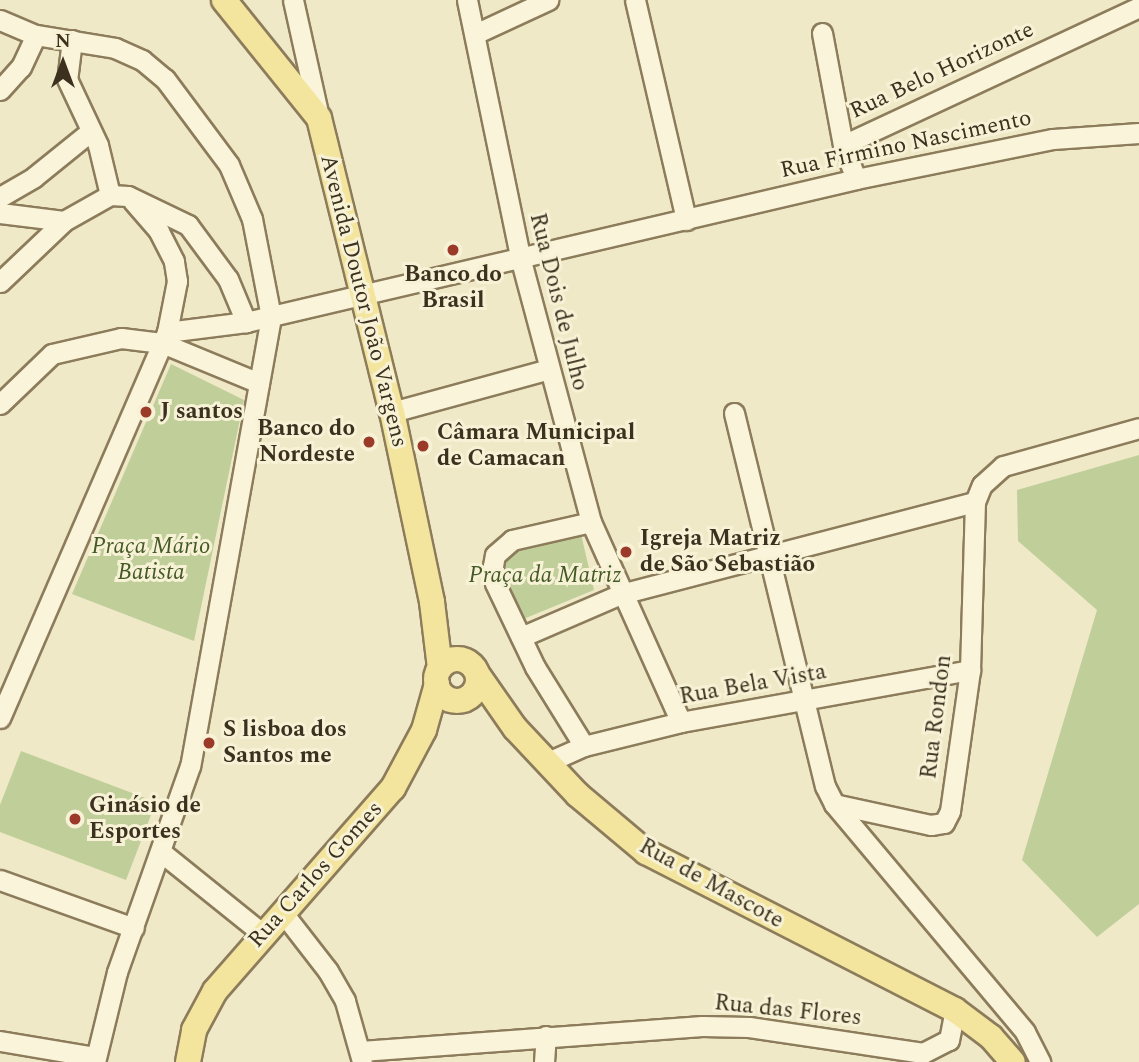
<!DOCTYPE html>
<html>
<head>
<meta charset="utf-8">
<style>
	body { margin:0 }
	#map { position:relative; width:1139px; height:1062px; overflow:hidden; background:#f0e9c7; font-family:Spectral,serif }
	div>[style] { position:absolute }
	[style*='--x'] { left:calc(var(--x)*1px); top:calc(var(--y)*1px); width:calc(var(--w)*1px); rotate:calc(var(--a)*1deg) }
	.green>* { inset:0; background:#c0ce9a }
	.roads { filter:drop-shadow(2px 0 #8c7c5b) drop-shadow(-2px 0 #8c7c5b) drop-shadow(0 2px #8c7c5b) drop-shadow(0 -2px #8c7c5b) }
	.minor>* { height:19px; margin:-9.5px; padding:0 9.5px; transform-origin:9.5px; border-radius:9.5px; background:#faf5da }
	.major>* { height:24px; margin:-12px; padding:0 12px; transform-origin:12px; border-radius:12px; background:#f3e59e }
	.major>.ring { margin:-12px; padding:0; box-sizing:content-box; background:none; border:24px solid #f3e59e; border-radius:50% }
	.dots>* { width:19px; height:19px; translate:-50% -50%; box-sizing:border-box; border:4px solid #f7f2d6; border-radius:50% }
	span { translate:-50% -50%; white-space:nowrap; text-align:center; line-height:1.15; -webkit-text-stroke:6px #f7f2d6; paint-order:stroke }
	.street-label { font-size:23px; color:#3c311f }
	.poi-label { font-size:23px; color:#3c311f; font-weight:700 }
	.left { translate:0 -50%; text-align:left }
	.right { translate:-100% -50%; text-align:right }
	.park-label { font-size:23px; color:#445925; font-style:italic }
	.north { position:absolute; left:28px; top:28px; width:70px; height:70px; -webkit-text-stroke:5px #f7f2d6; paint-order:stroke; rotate:0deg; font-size:19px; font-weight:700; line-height:28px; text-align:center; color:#3c311f }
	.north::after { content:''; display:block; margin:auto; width:24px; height:32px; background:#3c311f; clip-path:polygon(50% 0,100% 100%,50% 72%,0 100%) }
</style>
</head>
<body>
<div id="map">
	<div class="green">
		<div style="clip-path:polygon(171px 364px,244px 400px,194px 641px,72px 594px)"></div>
		<div style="clip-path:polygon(1139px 455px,1139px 904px,1097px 937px,1022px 860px,1097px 610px,1018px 541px,1017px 490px)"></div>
		<div style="clip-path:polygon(581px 534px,594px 590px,521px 620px,505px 579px,506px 562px,516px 550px)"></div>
		<div style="clip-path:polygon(21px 751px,156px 802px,126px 880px,0 832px,0 805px)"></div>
	</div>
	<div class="roads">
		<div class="minor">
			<div style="--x:293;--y:0;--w:120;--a:77.5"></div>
			<div style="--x:467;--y:0;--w:262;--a:78.3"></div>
			<div style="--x:520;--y:257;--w:274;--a:75"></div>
			<div style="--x:591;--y:522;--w:219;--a:65.8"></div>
			<div style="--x:635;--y:0;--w:226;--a:76.9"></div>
			<div style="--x:0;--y:20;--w:39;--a:23"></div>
			<div style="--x:36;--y:35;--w:80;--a:9.3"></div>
			<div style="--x:115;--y:48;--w:30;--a:24"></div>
			<div style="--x:142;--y:60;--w:30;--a:40"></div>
			<div style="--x:165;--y:79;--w:107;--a:53.3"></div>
			<div style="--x:229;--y:165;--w:59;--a:66.9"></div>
			<div style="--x:252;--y:219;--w:100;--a:79"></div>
			<div style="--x:271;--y:317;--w:456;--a:100.2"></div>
			<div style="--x:190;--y:766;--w:219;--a:109.5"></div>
			<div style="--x:117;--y:972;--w:93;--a:103.7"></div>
			<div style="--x:822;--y:33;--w:114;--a:79.4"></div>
			<div style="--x:843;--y:145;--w:36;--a:69"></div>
			<div style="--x:475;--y:34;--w:81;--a:-25"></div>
			<div style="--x:72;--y:40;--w:39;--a:97"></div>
			<div style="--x:67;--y:79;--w:73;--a:64.8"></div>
			<div style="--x:98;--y:145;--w:51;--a:76.5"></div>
			<div style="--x:0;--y:90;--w:31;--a:-48"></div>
			<div style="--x:21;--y:67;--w:35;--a:-65"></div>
			<div style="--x:843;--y:145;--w:327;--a:-25"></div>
			<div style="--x:0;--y:197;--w:39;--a:-30"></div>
			<div style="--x:34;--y:177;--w:73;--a:-38.9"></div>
			<div style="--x:0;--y:213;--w:64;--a:7.1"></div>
			<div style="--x:0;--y:282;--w:88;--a:-43.6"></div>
			<div style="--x:64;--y:221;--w:53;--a:-29.5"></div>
			<div style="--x:110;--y:195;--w:18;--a:3"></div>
			<div style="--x:128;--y:196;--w:67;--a:25.8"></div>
			<div style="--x:188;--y:225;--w:67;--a:53.5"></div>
			<div style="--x:228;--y:279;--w:47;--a:67.3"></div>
			<div style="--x:246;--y:322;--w:627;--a:-13.19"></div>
			<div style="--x:856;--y:179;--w:201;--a:-11.5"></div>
			<div style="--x:1053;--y:139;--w:86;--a:-4"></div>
			<div style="--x:167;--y:332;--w:80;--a:-7.2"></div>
			<div style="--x:0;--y:404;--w:72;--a:-43.9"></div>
			<div style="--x:52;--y:354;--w:71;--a:-13.1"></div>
			<div style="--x:121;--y:338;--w:41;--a:7"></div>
			<div style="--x:162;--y:343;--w:105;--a:22.4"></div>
			<div style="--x:392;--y:412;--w:163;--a:-15.3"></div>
			<div style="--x:734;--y:413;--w:384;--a:76.3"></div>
			<div style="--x:825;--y:786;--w:20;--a:63"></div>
			<div style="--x:834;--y:804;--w:297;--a:50"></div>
			<div style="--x:1025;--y:1032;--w:34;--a:63"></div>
			<div style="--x:521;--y:637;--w:109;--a:-23.3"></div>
			<div style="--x:621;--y:594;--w:366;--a:-14.6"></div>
			<div style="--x:0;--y:718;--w:421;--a:-66.6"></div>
			<div style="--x:167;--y:332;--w:52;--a:-78.9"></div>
			<div style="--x:177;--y:281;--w:20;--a:-99"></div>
			<div style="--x:174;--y:261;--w:34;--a:-117"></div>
			<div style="--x:159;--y:231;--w:40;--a:-131"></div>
			<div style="--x:584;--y:746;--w:93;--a:-121.8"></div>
			<div style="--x:535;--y:667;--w:93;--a:-115.5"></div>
			<div style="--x:495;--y:583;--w:17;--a:-97"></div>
			<div style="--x:493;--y:566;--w:11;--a:-80"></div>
			<div style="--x:495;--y:555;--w:23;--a:-41"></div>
			<div style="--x:512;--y:540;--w:81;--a:-12.8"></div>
			<div style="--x:548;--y:762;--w:39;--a:-24"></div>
			<div style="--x:584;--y:746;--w:100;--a:-13.9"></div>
			<div style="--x:681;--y:722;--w:294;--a:-10.2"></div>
			<div style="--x:834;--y:804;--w:99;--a:12.2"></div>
			<div style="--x:931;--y:825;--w:13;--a:-9"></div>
			<div style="--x:944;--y:823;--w:13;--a:-63"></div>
			<div style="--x:950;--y:811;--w:142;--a:-81.9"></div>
			<div style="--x:970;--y:670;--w:168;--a:-88.3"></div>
			<div style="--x:975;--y:502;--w:18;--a:-68"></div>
			<div style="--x:982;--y:485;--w:28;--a:-42"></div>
			<div style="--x:1003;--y:466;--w:141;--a:-15.6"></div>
			<div style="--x:161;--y:852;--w:131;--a:38.8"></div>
			<div style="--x:0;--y:880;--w:142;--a:19.7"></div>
			<div style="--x:283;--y:913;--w:73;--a:52.2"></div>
			<div style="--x:328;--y:971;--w:34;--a:60"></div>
			<div style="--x:345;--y:1001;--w:62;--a:74.2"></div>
			<div style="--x:0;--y:1041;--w:97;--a:9.5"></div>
			<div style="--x:361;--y:1051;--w:342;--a:-4.2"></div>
			<div style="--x:702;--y:1026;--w:47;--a:1.2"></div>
			<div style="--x:749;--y:1027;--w:176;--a:8.5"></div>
			<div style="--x:923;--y:1053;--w:29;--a:-27"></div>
			<div style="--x:949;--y:1040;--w:31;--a:-79"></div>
			<div style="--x:544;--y:1062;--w:26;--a:-86"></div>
		</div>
		<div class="major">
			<div style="--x:224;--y:0;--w:151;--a:51.2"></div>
			<div style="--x:319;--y:118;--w:303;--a:76.1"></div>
			<div style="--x:392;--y:412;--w:194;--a:78.1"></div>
			<div style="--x:432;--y:602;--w:66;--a:83.1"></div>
			<div class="ring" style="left:436px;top:659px;width:18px;height:18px"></div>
			<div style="--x:478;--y:675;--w:65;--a:55.1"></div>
			<div style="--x:515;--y:728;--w:92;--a:46.8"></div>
			<div style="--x:578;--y:795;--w:89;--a:40"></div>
			<div style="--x:646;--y:852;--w:347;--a:27.1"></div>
			<div style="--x:955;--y:1010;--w:45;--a:36.9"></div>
			<div style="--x:991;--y:1037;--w:33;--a:49"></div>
			<div style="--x:188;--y:1062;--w:33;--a:-79"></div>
			<div style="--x:194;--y:1030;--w:44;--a:-61.7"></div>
			<div style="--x:215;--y:991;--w:270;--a:-48.8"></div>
			<div style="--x:393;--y:788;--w:66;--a:-61.9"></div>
			<div style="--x:424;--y:730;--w:48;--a:-74.2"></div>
		</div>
	</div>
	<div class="dots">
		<div style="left:453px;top:250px;background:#9c3a2a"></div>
		<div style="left:146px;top:412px;background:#9c3a2a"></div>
		<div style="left:369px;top:442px;background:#9c3a2a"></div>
		<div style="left:423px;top:446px;background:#9c3a2a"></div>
		<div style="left:626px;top:552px;background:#9c3a2a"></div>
		<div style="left:209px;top:743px;background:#9c3a2a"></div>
		<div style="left:75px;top:819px;background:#9c3a2a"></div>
	</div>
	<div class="street-label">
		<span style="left:942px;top:71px;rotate:-25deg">Rua Belo Horizonte</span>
		<span style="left:906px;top:145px;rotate:-12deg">Rua Firmino Nascimento</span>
		<span style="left:363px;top:301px;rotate:76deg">Avenida Doutor João Vargens</span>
		<span style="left:558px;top:302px;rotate:76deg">Rua Dois de Julho</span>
		<span style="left:753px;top:685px;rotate:-10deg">Rua Bela Vista</span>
		<span style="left:937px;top:717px;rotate:-83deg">Rua Rondon</span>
		<span style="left:316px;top:875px;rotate:-48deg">Rua Carlos Gomes</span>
		<span style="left:711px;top:884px;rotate:29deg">Rua de Mascote</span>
		<span style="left:788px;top:1011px;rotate:6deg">Rua das Flores</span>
	</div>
	<div class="poi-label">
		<span style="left:453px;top:288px">Banco do<br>Brasil</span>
		<span class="left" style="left:160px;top:412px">J santos</span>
		<span class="right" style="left:355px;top:442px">Banco do<br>Nordeste</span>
		<span class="left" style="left:437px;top:446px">Câmara Municipal<br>de Camacan</span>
		<span class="left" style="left:640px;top:552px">Igreja Matriz<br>de São Sebastião</span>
		<span class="left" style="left:223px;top:743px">S lisboa dos<br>Santos me</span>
		<span class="left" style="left:89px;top:819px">Ginásio de<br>Esportes</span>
	</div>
	<div class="park-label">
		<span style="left:151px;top:560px">Praça Mário<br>Batista</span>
		<span style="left:545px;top:576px">Praça da Matriz</span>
	</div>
	<div class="north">N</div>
</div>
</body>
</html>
